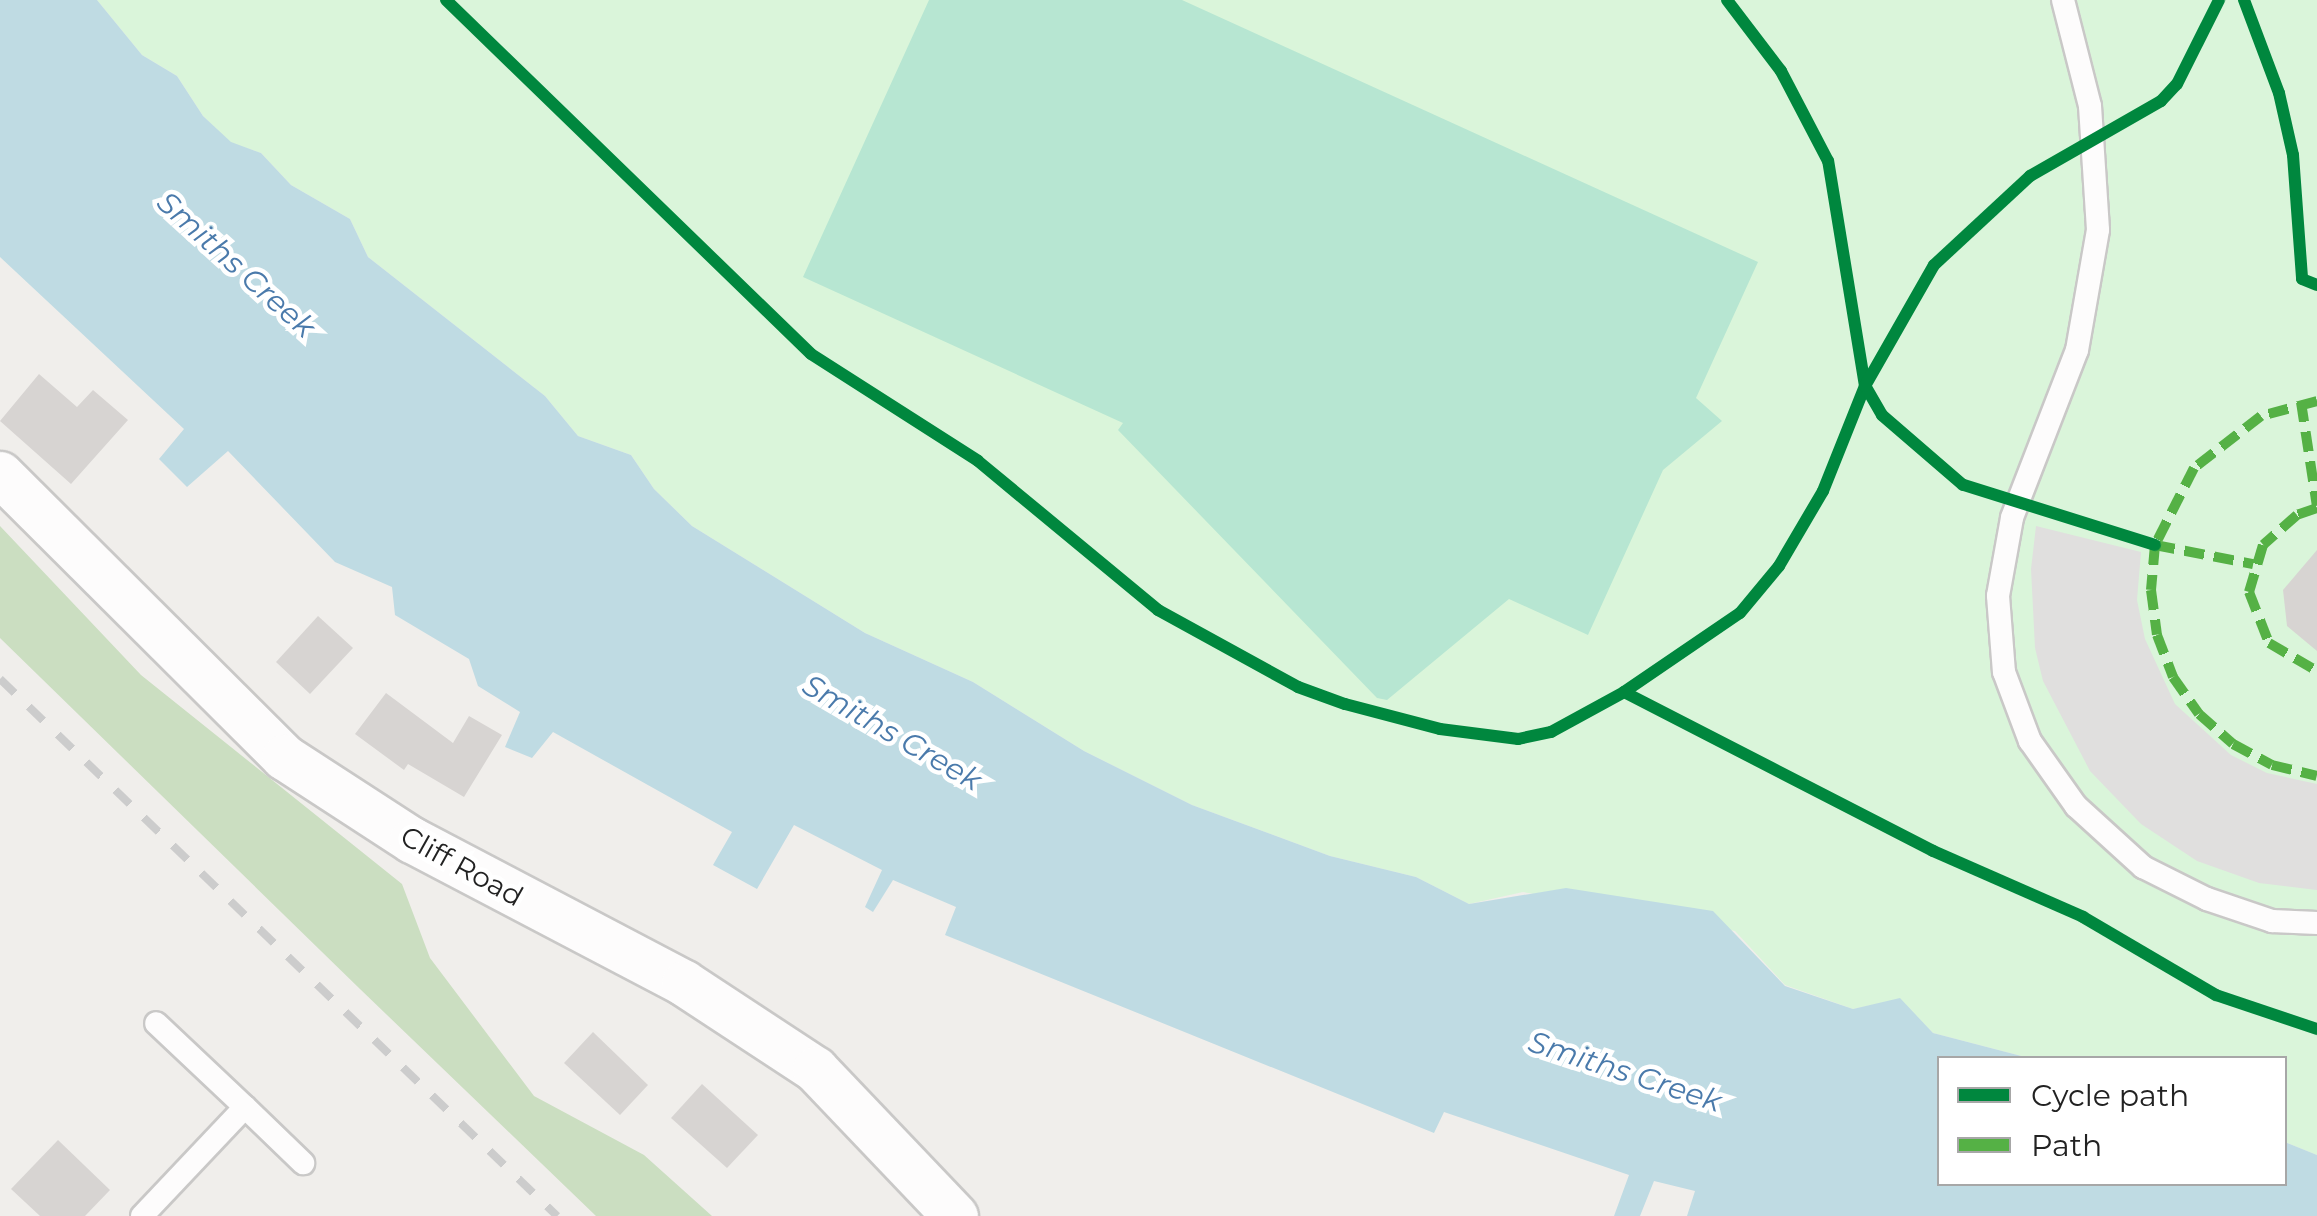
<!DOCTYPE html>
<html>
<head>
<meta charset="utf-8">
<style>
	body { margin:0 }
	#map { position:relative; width:2317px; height:1216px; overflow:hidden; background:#f0eeeb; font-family:Montserrat,sans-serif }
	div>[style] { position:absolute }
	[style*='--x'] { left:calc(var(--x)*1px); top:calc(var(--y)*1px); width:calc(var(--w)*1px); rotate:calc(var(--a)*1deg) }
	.forest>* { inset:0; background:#cbdec1 }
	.park>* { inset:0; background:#daf5da }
	.pitch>* { inset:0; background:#b7e6d2 }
	.parking>* { inset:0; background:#e0dfde }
	.water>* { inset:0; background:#bfdbe3 }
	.building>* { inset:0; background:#d7d4d2 }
	.roads { filter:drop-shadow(2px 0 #c9c8c7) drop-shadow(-2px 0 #c9c8c7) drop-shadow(0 2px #c9c8c7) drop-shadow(0 -2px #c9c8c7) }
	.lane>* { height:22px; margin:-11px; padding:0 11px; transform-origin:11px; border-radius:11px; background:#fdfcfc }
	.street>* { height:45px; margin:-22.5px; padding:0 22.5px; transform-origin:22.5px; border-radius:22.5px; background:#fdfcfc }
	.rail>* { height:8px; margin-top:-4px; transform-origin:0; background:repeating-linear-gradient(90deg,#ccc 0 20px,transparent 0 40px) }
	.quiet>* { height:10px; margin-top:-5px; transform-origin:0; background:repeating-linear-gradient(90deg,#55b145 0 20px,transparent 0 30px) }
	.cycleway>* { height:12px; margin:-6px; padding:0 6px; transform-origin:6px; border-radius:6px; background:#00873e }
	span { translate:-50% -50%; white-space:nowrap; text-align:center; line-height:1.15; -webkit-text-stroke:9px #fff; paint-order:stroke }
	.street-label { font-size:28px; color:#222 }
	.water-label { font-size:30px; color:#4a7aab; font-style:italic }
	.legend { position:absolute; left:1937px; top:1056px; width:350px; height:130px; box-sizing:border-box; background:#fff; border:2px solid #a7a7a7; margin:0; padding:12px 18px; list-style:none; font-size:30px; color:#222 }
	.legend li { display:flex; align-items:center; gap:20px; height:50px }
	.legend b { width:50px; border:2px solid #a7a7a7 }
</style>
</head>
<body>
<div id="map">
	<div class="forest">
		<div style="clip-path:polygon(0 526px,141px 675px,402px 884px,430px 958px,534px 1096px,644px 1155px,712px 1216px,596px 1216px,360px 989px,0 638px)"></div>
	</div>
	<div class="park">
		<div style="clip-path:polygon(97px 0,2317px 0,2317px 1155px,2285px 1142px,2284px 1058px,2029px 1058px,1933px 1033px,1900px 999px,1853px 1009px,1785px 985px,1735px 931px,1523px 892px,1469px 904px,1416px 877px,1330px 856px,1192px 805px,1084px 751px,973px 682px,865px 633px,692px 526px,654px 489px,631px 455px,578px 436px,545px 396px,368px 257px,350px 219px,291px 185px,261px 153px,231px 143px,203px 116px,177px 76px,142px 55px)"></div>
	</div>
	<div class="pitch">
		<div style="clip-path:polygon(929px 0,1182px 0,1758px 262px,1696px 398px,1722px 421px,1663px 470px,1588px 635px,1509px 599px,1387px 700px,1377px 698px,1118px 430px,1123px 423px,803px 277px)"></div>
	</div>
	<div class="parking">
		<div style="clip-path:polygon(2036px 526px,2141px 552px,2137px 600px,2145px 639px,2175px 704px,2231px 755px,2267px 773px,2317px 784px,2317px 890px,2259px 883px,2197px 861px,2141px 824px,2090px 771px,2043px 681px,2035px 648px,2031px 569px)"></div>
	</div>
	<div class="water">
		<div style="clip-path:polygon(0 0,97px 0,142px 55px,177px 76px,203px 116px,231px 142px,261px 153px,291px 185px,350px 219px,368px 257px,545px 396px,578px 436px,631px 455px,654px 489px,692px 526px,865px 633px,973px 682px,1084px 751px,1192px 805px,1330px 856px,1416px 877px,1469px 904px,1566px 888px,1713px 911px,1785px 986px,1853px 1009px,1900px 998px,1933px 1033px,2029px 1058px,1940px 1058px,1940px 1184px,2284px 1184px,2285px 1142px,2317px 1155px,2317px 1216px,1687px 1216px,1695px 1191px,1654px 1181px,1640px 1216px,1614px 1216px,1629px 1175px,1444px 1112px,1434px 1133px,945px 935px,956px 907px,893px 880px,873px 912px,865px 907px,882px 870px,794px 825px,757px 889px,713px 865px,732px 832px,553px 732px,532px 758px,505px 747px,520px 712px,478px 686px,469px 659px,395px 615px,392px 587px,335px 562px,228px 451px,187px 487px,159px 459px,184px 429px,0 257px)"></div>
	</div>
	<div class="building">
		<div style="clip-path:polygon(39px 374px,77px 407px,93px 390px,128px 420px,71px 484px,0 421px)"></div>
		<div style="clip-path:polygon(2317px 550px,2317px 651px,2287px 626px,2283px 590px)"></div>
		<div style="clip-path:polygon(318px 616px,353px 648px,310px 694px,276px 662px)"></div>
		<div style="clip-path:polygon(386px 693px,453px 743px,469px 716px,502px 735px,464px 797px,408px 764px,404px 770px,355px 734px)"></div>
		<div style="clip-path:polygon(593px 1032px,648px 1085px,620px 1115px,564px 1063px)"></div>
		<div style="clip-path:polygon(702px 1084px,758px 1135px,727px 1168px,671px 1118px)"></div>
		<div style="clip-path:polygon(58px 1140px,110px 1190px,85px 1216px,40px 1216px,11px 1189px)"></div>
	</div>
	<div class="roads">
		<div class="lane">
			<div style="--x:2063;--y:0;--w:109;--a:75.7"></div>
			<div style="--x:2090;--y:106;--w:124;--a:86.3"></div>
			<div style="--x:2098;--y:230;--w:122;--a:99.9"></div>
			<div style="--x:2077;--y:350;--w:180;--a:111.2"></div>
			<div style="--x:2012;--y:518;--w:79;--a:100.2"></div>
			<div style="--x:1998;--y:596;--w:76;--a:85.5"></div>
			<div style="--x:2004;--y:672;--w:74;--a:69.4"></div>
			<div style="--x:2030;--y:741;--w:80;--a:54.7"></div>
			<div style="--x:2076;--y:806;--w:91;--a:42.3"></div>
			<div style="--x:2143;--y:867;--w:72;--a:26.6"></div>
			<div style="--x:2207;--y:899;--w:69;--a:18.7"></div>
			<div style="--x:2272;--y:921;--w:45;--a:2.5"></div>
			<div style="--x:245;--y:1107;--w:81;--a:44"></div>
			<div style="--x:142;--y:1216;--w:150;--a:-46.6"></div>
			<div style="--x:245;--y:1107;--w:122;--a:-136.7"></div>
		</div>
		<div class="street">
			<div style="--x:0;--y:474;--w:401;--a:44.9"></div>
			<div style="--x:284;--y:757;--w:153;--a:33"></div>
			<div style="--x:412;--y:840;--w:307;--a:27.7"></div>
			<div style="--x:684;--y:983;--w:157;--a:33.3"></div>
			<div style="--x:815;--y:1069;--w:203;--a:46.4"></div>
		</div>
	</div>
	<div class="rail">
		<div style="--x:0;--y:679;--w:774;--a:43.95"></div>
	</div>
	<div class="quiet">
		<div style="--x:2317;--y:401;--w:58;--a:165"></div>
		<div style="--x:2261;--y:416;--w:85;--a:142.2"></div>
		<div style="--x:2194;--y:468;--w:86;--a:116.9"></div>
		<div style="--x:2155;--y:545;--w:45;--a:95.1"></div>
		<div style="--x:2151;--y:590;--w:45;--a:82.4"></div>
		<div style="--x:2157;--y:635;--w:45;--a:69.1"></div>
		<div style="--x:2173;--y:677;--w:45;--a:54.9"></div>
		<div style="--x:2199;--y:714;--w:45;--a:41.4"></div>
		<div style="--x:2233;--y:744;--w:44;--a:28.3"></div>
		<div style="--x:2272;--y:765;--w:46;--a:13.7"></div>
		<div style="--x:2301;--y:402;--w:105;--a:81.3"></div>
		<div style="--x:2317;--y:508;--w:21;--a:161"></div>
		<div style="--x:2297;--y:515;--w:45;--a:138.6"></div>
		<div style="--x:2263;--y:545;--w:49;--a:106.6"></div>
		<div style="--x:2249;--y:592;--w:55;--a:68.6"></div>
		<div style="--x:2269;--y:643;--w:56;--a:30.3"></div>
		<div style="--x:2155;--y:545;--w:100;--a:11"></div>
	</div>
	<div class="cycleway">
		<div style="--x:446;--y:0;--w:508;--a:44.12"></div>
		<div style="--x:811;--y:354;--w:198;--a:32.6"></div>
		<div style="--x:978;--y:461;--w:234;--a:39.6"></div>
		<div style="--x:1158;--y:610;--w:160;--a:28.8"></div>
		<div style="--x:1298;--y:687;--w:50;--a:19.9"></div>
		<div style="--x:1345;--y:704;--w:98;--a:14.7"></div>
		<div style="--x:1440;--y:729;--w:79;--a:7.3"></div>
		<div style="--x:1518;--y:739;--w:34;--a:-12"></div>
		<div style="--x:1551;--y:732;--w:83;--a:-28.7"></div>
		<div style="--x:1624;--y:692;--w:140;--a:-34.3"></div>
		<div style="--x:1740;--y:613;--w:61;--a:-50.3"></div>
		<div style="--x:1779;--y:566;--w:87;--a:-59.6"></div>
		<div style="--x:1823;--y:491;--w:113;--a:-68.2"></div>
		<div style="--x:1865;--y:386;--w:228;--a:-99.3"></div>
		<div style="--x:1828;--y:161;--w:102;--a:-117.6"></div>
		<div style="--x:1781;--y:71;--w:89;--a:-127.3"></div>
		<div style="--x:2244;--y:0;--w:99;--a:69.4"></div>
		<div style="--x:2279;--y:93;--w:64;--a:77.3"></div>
		<div style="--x:2293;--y:155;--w:124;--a:85.8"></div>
		<div style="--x:2302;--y:279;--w:16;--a:22"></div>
		<div style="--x:2155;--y:545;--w:201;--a:-162.6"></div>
		<div style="--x:1963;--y:485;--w:107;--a:-139.2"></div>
		<div style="--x:1882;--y:415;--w:34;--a:-120"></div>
		<div style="--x:1865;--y:386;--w:139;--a:-60.3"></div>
		<div style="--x:1934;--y:265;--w:131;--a:-42.8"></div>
		<div style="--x:2030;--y:176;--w:151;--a:-29.8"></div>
		<div style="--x:2161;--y:101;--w:23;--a:-47"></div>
		<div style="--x:2177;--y:84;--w:94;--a:-63.4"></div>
		<div style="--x:1624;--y:692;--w:348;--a:27.2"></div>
		<div style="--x:1933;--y:851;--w:164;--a:23.7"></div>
		<div style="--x:2083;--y:917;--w:154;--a:30.4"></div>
		<div style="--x:2216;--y:995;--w:107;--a:18.6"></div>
	</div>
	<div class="street-label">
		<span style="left:462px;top:866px;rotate:29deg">Cliff Road</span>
	</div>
	<div class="water-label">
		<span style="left:236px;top:265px;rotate:42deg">Smiths Creek</span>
		<span style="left:892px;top:733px;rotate:30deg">Smiths Creek</span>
		<span style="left:1625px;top:1072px;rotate:18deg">Smiths Creek</span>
	</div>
	<ul class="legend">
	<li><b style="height:12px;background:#00873e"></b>Cycle path</li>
	<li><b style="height:12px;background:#55b145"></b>Path</li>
	</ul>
</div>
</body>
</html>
